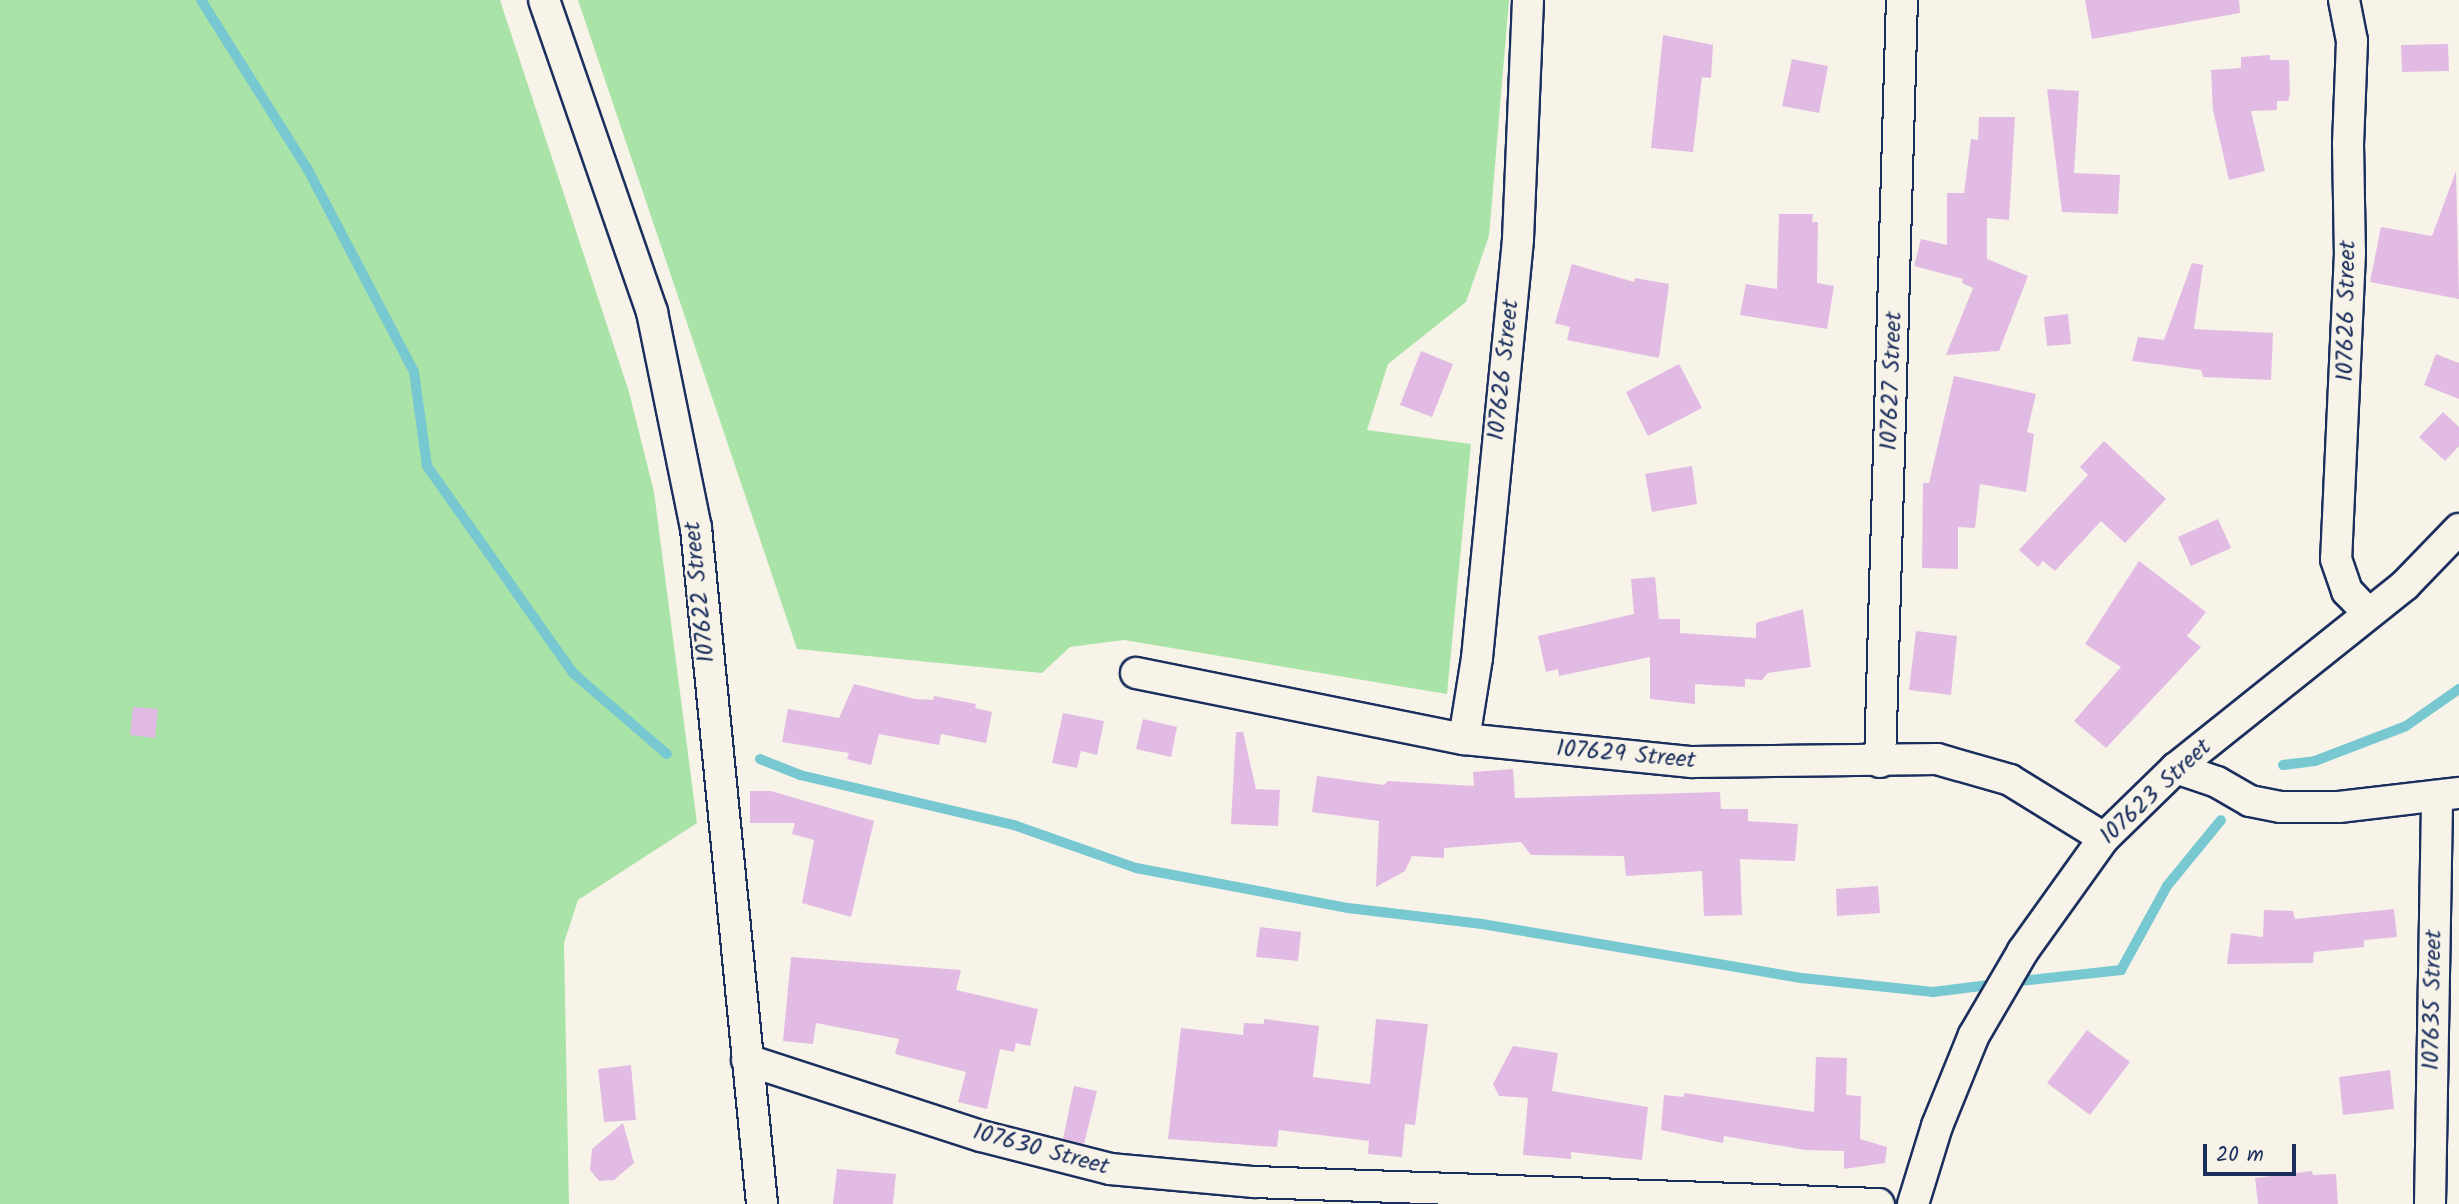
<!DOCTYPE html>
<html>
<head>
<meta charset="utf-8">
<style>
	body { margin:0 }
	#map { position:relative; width:2459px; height:1204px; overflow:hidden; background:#f7f3e8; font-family:Kalam,sans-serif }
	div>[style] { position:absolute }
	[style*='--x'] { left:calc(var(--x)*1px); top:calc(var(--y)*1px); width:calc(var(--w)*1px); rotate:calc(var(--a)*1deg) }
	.green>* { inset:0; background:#aae3a7 }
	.stream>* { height:10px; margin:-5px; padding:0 5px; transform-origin:5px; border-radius:5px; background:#77c8d0 }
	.building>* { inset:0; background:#e2bbe4 }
	.roads { filter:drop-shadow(2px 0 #1b2f5e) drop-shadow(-2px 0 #1b2f5e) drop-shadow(0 2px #1b2f5e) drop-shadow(0 -2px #1b2f5e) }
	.minor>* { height:30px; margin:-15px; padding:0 15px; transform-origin:15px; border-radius:15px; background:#f7f3e8 }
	span { translate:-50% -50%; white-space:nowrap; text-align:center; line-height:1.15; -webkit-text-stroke:5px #f7f3e8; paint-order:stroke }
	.street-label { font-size:24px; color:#1b2f5e }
	.scale { position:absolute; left:2203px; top:1144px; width:93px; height:32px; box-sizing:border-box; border:4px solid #1b2f5e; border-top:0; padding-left:9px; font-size:21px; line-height:24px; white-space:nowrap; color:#1b2f5e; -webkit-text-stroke:5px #f7f3e8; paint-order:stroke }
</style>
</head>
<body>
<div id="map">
	<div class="green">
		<div style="clip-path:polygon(0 0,500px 0,629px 392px,654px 492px,697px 823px,578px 900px,564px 943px,569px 1204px,0 1204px)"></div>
		<div style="clip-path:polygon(578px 0,1509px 0,1489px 236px,1466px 302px,1388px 364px,1367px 430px,1471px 444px,1447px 694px,1124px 640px,1070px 647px,1042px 673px,797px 649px)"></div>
	</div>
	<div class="stream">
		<div style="--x:201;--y:0;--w:199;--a:57.8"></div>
		<div style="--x:307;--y:168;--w:230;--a:62.3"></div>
		<div style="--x:414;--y:372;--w:95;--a:82.1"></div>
		<div style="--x:427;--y:466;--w:253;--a:54.8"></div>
		<div style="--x:573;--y:673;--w:124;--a:40.8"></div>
		<div style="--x:760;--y:759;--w:43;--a:21.8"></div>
		<div style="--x:800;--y:775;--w:220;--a:13.2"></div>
		<div style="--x:1014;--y:825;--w:129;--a:19.4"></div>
		<div style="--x:1136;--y:868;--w:216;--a:10.7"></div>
		<div style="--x:1348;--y:908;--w:135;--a:6.8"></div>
		<div style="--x:1482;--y:924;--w:325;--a:9.6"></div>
		<div style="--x:1802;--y:978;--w:132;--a:6.1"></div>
		<div style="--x:1933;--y:992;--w:64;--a:-7.2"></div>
		<div style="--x:2283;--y:765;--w:32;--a:-7"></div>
		<div style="--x:2315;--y:761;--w:97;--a:-21"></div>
		<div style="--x:2406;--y:726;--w:65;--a:-34.9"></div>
		<div style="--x:2011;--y:982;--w:111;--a:-6.2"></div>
		<div style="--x:2121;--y:970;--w:96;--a:-61.3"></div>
		<div style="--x:2167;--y:886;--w:85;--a:-50.7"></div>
	</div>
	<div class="building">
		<div style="clip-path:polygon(2085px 0,2239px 0,2240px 13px,2092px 39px)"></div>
		<div style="clip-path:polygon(1663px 35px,1713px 45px,1711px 78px,1702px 77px,1693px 152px,1651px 148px)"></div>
		<div style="clip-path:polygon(2448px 44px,2449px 71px,2402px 72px,2401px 45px)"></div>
		<div style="clip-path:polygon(2270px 55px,2270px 60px,2289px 60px,2290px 94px,2288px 101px,2277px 101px,2277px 110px,2251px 111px,2265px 171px,2229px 180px,2213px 110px,2211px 70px,2241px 68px,2241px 57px)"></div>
		<div style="clip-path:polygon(1792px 59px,1828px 66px,1819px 113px,1782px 106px)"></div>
		<div style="clip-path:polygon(2047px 89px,2079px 91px,2074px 173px,2120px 175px,2118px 214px,2062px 212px)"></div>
		<div style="clip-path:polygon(1979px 117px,2015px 117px,2009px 220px,1987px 218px,1987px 259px,2028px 276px,1999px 351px,1946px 355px,1973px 288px,1962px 283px,1963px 279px,1914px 266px,1921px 239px,1947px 245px,1947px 193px,1964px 193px,1971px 139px,1978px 140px)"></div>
		<div style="clip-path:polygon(2456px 171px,2459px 299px,2370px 282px,2381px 227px,2432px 236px)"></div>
		<div style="clip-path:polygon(1779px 214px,1813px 214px,1812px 222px,1818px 222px,1817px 283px,1834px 286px,1827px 329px,1740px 315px,1746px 284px,1777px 289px)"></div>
		<div style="clip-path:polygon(2192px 263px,2203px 265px,2194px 329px,2273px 333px,2271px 380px,2203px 377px,2201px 370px,2132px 361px,2138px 337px,2164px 340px)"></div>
		<div style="clip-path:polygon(1572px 264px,1634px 282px,1635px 278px,1669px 284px,1659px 358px,1567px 340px,1570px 327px,1555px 323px)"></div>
		<div style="clip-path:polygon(2068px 314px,2071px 344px,2047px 346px,2044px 317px)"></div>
		<div style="clip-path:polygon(1421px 351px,1453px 364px,1432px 417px,1400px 405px)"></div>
		<div style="clip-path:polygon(2436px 354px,2459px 363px,2459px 399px,2424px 385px)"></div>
		<div style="clip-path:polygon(1679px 364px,1702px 408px,1648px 436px,1626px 392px)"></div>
		<div style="clip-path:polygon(1954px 376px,2036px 394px,2027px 432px,2034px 434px,2026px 492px,1980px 484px,1975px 528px,1958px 527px,1958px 569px,1922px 568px,1923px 483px,1929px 483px)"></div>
		<div style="clip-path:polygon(2443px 412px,2459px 427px,2459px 446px,2445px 461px,2419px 437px)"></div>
		<div style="clip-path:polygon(2104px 441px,2166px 499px,2125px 543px,2101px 521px,2055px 571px,2043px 561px,2038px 567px,2019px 550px,2088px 475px,2080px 467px)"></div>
		<div style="clip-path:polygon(1692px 466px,1697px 504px,1652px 512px,1645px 474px)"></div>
		<div style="clip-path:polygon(2218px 519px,2231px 548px,2191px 566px,2178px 537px)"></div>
		<div style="clip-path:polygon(2139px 561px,2206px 612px,2187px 636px,2201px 647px,2106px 748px,2074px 721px,2121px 667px,2085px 644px)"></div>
		<div style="clip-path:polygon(1655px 577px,1659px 619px,1680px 619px,1680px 633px,1756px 638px,1756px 623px,1803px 609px,1811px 667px,1768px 673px,1762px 680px,1745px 679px,1745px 687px,1695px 684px,1695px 704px,1650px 699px,1650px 657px,1559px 676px,1558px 669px,1546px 672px,1538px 636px,1634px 614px,1631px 579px)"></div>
		<div style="clip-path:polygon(1916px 631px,1957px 636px,1951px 695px,1909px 690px)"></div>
		<div style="clip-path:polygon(854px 684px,915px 699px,933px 700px,934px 696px,976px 704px,975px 708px,992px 712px,986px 743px,941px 734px,939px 745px,879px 734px,871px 765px,847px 759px,849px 753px,782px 742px,788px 709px,839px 718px)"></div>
		<div style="clip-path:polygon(133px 707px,158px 709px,155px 738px,130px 735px)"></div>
		<div style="clip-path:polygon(1063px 713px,1104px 721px,1097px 755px,1081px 751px,1077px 768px,1052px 763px)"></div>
		<div style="clip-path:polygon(1143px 719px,1177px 727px,1171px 757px,1136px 749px)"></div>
		<div style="clip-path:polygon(1236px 732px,1243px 732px,1256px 789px,1280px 790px,1278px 826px,1231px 824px)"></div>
		<div style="clip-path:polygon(1513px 769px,1515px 798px,1720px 792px,1721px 809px,1748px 809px,1748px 821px,1798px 824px,1795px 861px,1740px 859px,1742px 915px,1704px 916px,1702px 871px,1626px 876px,1624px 856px,1531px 855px,1521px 842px,1444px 848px,1444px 858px,1412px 856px,1405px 871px,1376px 887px,1379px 821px,1312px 812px,1317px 776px,1384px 785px,1388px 781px,1474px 786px,1473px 772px)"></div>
		<div style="clip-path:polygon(750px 791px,771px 791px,874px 821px,851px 917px,802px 903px,814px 840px,792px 834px,795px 823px,750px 823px)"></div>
		<div style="clip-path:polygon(1878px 886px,1880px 913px,1837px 916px,1836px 889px)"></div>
		<div style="clip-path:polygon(2394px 909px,2397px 937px,2364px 940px,2364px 947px,2314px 952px,2313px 963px,2227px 964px,2231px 933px,2263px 937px,2264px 910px,2293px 911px,2295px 919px)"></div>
		<div style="clip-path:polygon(1260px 927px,1301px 932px,1298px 961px,1256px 957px)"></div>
		<div style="clip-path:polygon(791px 957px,961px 970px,956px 990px,1038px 1009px,1030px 1046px,1016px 1043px,1014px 1052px,1000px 1049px,987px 1109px,958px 1102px,966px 1072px,895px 1054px,899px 1039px,816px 1023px,813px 1044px,783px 1041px)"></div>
		<div style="clip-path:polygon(1264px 1019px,1319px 1026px,1313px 1077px,1370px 1084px,1376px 1019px,1428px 1024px,1415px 1125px,1405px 1124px,1402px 1157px,1368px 1154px,1369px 1141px,1279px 1130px,1277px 1147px,1168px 1139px,1181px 1028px,1243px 1035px,1244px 1023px,1264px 1024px)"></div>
		<div style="clip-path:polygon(2087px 1030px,2130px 1062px,2090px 1115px,2047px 1083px)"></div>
		<div style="clip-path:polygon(1513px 1046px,1558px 1053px,1552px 1091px,1648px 1107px,1642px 1160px,1571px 1152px,1571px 1159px,1523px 1155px,1528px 1098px,1499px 1096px,1493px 1084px)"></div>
		<div style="clip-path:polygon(1816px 1057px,1847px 1058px,1846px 1095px,1861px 1096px,1860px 1139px,1887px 1147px,1885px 1163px,1844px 1169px,1844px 1151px,1805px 1150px,1724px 1136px,1723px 1143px,1661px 1130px,1664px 1095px,1684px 1097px,1684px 1093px,1814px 1112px)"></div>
		<div style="clip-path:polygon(631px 1065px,636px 1120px,604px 1122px,598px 1069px)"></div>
		<div style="clip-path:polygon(2390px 1070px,2394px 1109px,2343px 1115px,2339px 1077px)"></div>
		<div style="clip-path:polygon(1074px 1086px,1097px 1091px,1084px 1144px,1063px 1139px)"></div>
		<div style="clip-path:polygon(623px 1123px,634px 1163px,614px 1180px,599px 1181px,590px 1170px,592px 1149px)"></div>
		<div style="clip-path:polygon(837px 1169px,896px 1174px,893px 1204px,833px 1204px)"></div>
		<div style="clip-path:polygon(2312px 1171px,2313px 1175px,2336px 1174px,2338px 1204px,2258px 1204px,2255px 1178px)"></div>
	</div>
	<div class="roads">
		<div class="minor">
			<div style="--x:544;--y:0;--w:330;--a:70.9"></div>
			<div style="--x:652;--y:312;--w:220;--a:78.5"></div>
			<div style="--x:696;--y:528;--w:679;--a:84.42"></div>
			<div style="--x:2344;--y:0;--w:42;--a:79"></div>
			<div style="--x:2352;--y:41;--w:102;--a:92.2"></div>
			<div style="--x:2348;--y:143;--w:110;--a:89"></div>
			<div style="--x:2350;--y:253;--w:306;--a:92.6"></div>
			<div style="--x:2336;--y:559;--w:34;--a:71"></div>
			<div style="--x:2347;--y:591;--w:30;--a:46"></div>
			<div style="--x:1136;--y:673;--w:335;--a:11.4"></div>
			<div style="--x:1464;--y:739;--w:229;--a:5.8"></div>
			<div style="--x:1692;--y:762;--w:245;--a:-0.7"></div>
			<div style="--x:1937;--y:759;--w:76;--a:16"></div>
			<div style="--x:2010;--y:780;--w:110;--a:31.7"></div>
			<div style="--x:1464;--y:739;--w:82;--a:-80.9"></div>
			<div style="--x:1477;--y:658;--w:421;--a:-84.4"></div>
			<div style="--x:1518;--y:239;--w:239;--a:-87.6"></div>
			<div style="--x:1880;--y:762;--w:762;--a:-88.35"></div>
			<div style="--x:2176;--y:768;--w:43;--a:18.9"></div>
			<div style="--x:2217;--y:782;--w:38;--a:30"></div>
			<div style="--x:2250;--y:801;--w:31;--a:11"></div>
			<div style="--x:2280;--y:807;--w:59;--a:0"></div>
			<div style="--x:2339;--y:807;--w:121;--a:-6.7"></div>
			<div style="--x:747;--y:1060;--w:246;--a:18"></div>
			<div style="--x:981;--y:1136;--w:133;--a:14.3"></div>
			<div style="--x:1110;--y:1169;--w:145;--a:5.2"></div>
			<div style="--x:1254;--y:1182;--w:625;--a:2.02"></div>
			<div style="--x:1913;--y:1204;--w:82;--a:-72.9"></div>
			<div style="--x:1937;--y:1126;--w:98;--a:-67.9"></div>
			<div style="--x:1974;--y:1035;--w:97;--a:-59.7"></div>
			<div style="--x:2023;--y:951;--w:139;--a:-54.4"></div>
			<div style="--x:2104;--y:838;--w:100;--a:-44.2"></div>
			<div style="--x:2176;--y:768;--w:293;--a:-38.6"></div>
			<div style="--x:2405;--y:585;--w:78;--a:-46"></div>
			<div style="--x:2430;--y:1204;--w:408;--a:-89"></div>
		</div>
	</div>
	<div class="street-label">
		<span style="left:2347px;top:311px;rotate:-89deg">107626 Street</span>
		<span style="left:1504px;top:370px;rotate:-84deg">107626 Street</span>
		<span style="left:1892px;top:381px;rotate:-88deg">107627 Street</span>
		<span style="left:700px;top:592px;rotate:-96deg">107622 Street</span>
		<span style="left:1626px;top:755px;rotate:5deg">107629 Street</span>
		<span style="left:2156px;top:792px;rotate:-43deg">107623 Street</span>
		<span style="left:2433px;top:1000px;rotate:-89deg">107635 Street</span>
		<span style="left:1041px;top:1150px;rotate:15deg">107630 Street</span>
	</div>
	<div class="scale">20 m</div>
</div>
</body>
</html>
